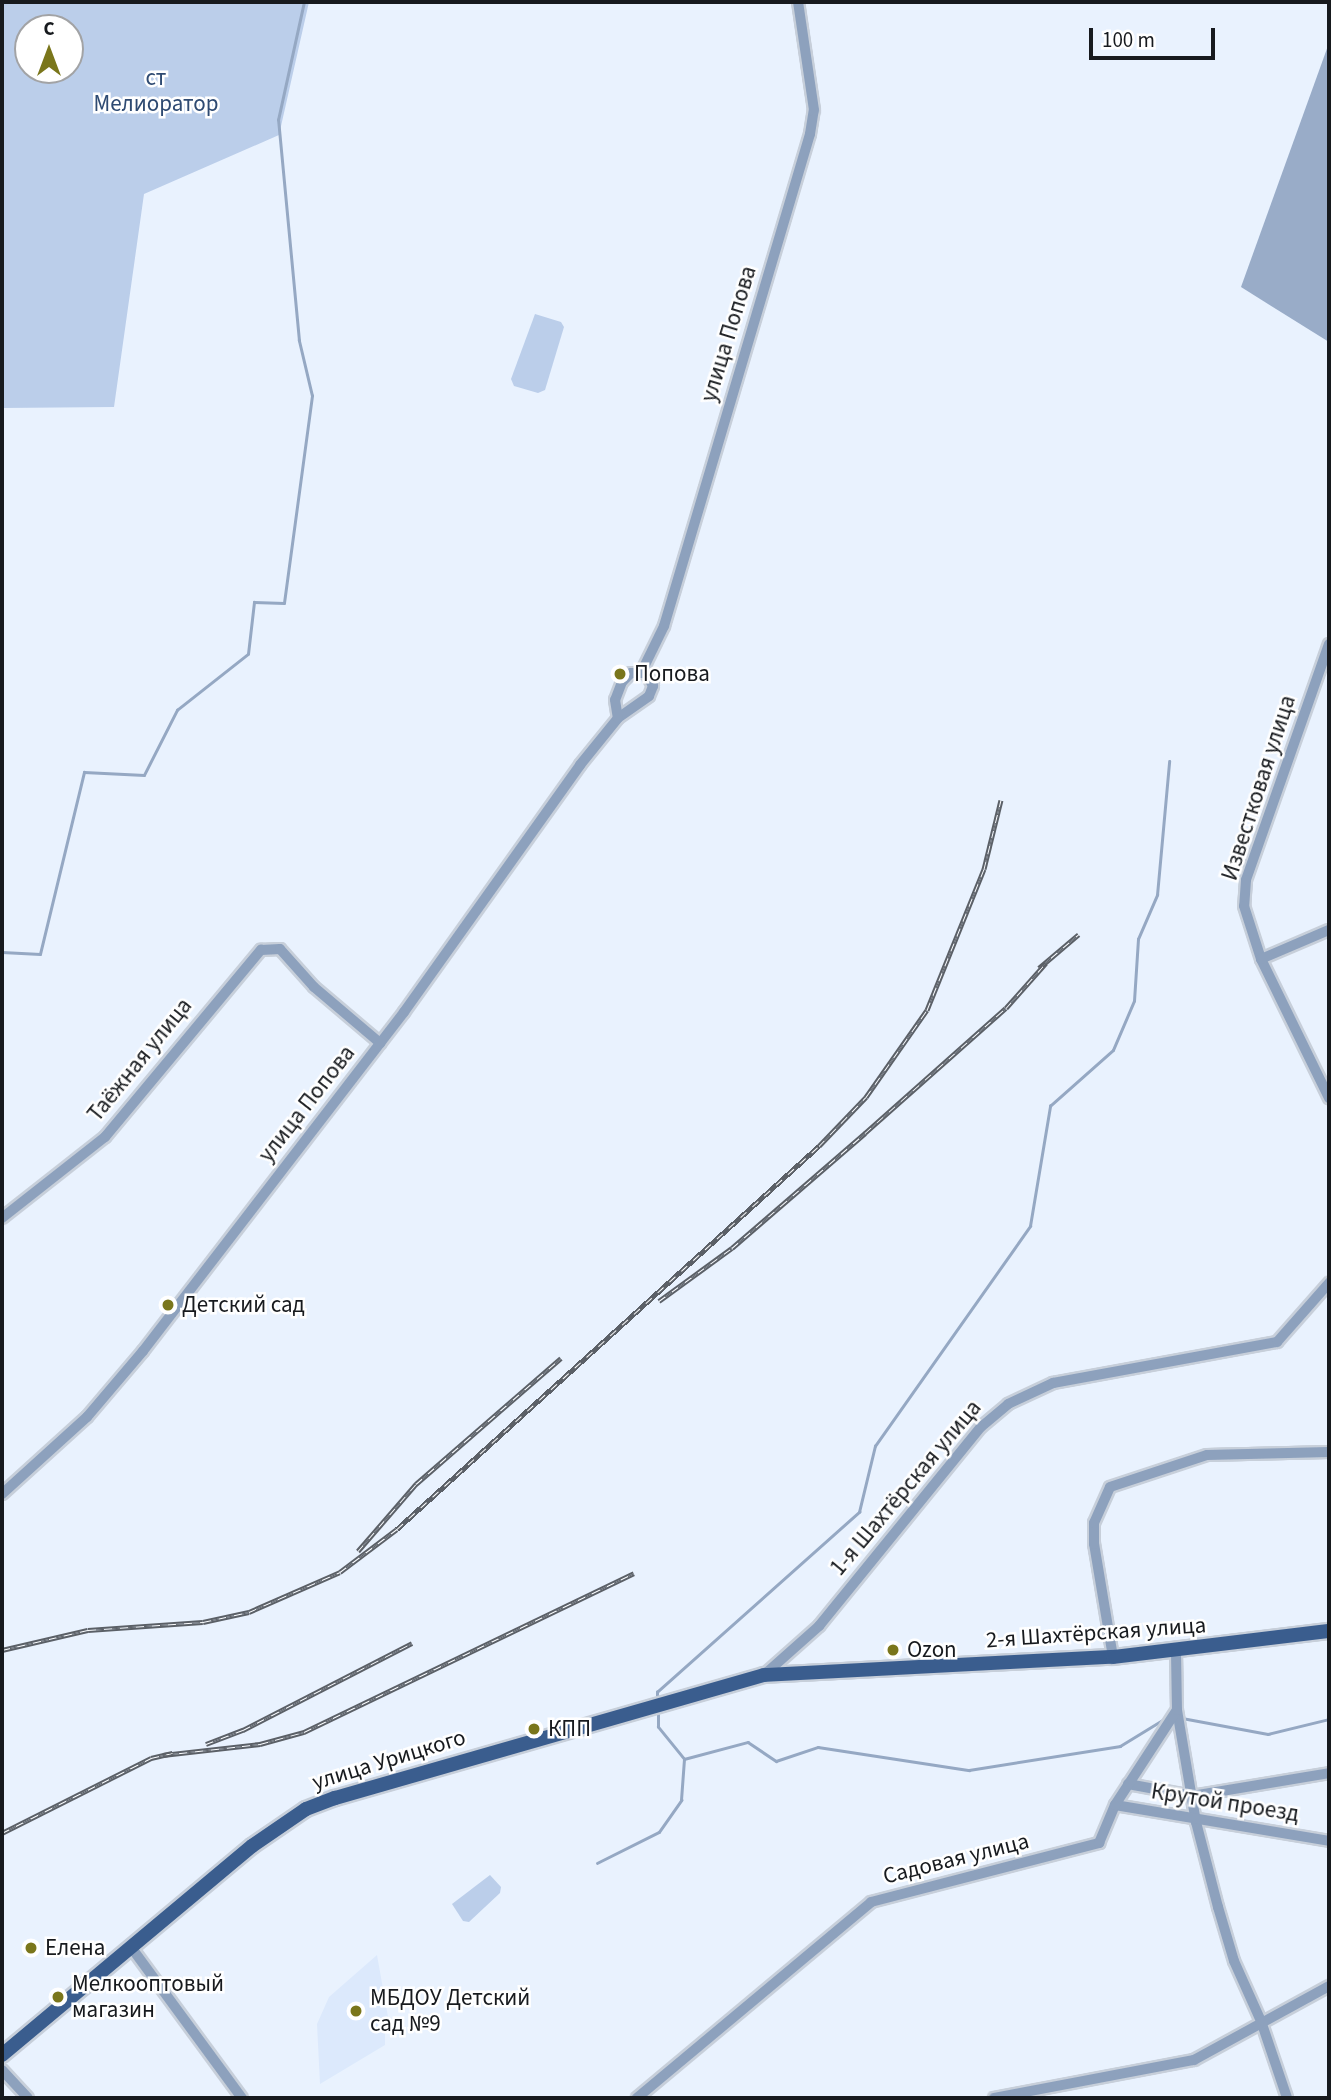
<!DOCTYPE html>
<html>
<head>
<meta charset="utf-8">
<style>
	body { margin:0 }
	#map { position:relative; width:1331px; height:2100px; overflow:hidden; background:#e9f2fe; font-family:"Source Sans 3",sans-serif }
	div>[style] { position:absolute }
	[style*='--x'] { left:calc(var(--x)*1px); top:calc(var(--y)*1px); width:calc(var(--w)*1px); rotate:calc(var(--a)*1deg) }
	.built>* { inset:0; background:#dce9fc }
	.green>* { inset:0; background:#bbceea }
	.forest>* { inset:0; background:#99acc8 }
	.stream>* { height:2.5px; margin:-1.25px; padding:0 1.25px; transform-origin:1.25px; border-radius:1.25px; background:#95a8c3 }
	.roads { filter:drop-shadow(2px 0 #c7cfda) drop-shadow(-2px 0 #c7cfda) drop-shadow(0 2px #c7cfda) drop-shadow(0 -2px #c7cfda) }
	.minor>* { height:10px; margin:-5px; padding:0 5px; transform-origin:5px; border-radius:5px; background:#8da1bd }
	.major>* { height:14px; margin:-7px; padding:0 7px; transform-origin:7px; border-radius:7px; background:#3a5d8e }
	.rail>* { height:5px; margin-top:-2.5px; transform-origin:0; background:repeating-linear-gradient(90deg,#fff 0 8px,#5b6067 0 16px); box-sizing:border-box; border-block:2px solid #5b6067 }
	.dots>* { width:19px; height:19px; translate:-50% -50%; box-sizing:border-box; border:4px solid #fff; border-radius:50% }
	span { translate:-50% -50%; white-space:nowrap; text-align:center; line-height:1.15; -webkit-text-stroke:5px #fff; paint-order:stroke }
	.park-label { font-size:23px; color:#2e4a72 }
	.street-label { font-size:23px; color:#171a1e }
	.poi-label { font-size:23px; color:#171a1e }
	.left { translate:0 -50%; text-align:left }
	.frame { position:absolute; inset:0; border:4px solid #171a1e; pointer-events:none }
	.north { position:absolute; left:14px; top:14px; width:70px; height:70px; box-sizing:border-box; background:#fff; border:2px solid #a2a3a5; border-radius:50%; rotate:0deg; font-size:19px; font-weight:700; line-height:28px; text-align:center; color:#171a1e }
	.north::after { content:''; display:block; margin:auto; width:24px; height:32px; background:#7a761b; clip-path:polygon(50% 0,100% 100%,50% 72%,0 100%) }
	.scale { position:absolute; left:1089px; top:28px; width:126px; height:32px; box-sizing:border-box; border:4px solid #171a1e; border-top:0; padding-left:9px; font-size:21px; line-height:24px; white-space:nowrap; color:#171a1e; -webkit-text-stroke:5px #fff; paint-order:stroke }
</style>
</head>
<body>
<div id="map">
	<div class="built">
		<div style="clip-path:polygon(377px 1955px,390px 2028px,385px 2033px,385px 2045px,320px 2084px,317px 2024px,329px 1997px)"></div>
	</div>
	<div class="green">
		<div style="clip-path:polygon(evenodd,2px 2px,309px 2px,279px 135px,144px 194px,114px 407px,2px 408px,2px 2px,28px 28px,70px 28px,70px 70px,28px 70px,28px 28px)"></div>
		<div style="clip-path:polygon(535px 314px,561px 322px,564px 327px,545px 390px,538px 393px,514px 386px,511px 379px)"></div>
		<div style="clip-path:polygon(490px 1875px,501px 1887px,500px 1893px,469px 1922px,463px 1921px,452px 1904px)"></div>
	</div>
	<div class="forest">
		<div style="clip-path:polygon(1329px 43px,1329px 342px,1241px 287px)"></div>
	</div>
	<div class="stream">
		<div style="--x:2;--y:952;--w:38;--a:3"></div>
		<div style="--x:40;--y:954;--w:187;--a:-76.4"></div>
		<div style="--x:84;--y:772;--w:60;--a:2.9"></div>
		<div style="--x:144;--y:775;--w:73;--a:-63.1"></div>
		<div style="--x:177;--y:710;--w:90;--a:-38.3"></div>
		<div style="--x:248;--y:654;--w:52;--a:-83.4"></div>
		<div style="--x:254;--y:602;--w:30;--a:2"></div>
		<div style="--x:284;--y:603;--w:209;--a:-82.3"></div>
		<div style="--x:312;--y:396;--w:57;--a:-103.3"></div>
		<div style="--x:299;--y:341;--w:222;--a:-95.4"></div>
		<div style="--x:278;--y:120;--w:121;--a:-77.6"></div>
		<div style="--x:657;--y:1702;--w:10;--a:-90"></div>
		<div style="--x:657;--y:1692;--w:271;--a:-41.7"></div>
		<div style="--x:859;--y:1512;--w:68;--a:-76.4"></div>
		<div style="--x:875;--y:1446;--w:269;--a:-54.8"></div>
		<div style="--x:1030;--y:1226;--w:122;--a:-80.5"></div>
		<div style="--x:1050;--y:1106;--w:84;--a:-41.6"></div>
		<div style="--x:1113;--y:1050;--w:53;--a:-66.8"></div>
		<div style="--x:1134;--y:1001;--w:62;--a:-86.3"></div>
		<div style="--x:1138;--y:939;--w:48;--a:-66.6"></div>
		<div style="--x:1157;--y:895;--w:134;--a:-84.8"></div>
		<div style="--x:1182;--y:1718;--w:87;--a:10.5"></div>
		<div style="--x:1268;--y:1734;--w:63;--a:-13.8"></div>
		<div style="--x:684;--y:1759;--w:66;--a:-14.9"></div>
		<div style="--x:748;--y:1742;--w:34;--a:34"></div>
		<div style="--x:776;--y:1761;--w:44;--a:-18.4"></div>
		<div style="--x:818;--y:1747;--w:153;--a:8.7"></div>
		<div style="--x:969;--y:1770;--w:153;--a:-9"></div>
		<div style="--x:1120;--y:1746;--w:57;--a:-31.5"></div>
		<div style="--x:597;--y:1863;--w:69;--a:-26.6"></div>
		<div style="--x:659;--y:1832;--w:39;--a:-55"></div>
		<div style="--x:681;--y:1800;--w:41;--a:-85.8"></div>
		<div style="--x:684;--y:1759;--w:41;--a:-129.1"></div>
		<div style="--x:658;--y:1727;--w:15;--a:-90"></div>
	</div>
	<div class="roads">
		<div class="minor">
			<div style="--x:1329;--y:644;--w:250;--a:109.4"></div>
			<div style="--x:1246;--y:880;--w:26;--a:94"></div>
			<div style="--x:1244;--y:906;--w:56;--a:72.2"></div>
			<div style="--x:1261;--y:959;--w:155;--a:63.9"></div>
			<div style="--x:642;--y:671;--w:50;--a:-63.9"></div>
			<div style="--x:664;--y:626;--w:513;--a:-73.47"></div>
			<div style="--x:810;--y:134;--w:24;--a:-81"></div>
			<div style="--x:814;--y:110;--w:109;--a:-98.4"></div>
			<div style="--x:1261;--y:959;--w:74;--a:-23.1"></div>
			<div style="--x:2;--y:1218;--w:131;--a:-38.2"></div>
			<div style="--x:105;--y:1137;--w:244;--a:-50.2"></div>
			<div style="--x:261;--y:950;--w:19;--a:-3"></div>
			<div style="--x:280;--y:949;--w:51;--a:48.2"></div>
			<div style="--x:314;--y:987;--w:87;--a:40.3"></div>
			<div style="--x:2;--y:1494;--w:115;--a:-42.2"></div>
			<div style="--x:87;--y:1417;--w:87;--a:-49.7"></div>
			<div style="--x:143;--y:1351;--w:428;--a:-52.4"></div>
			<div style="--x:404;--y:1012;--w:303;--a:-54.5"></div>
			<div style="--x:580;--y:765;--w:60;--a:-51"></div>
			<div style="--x:618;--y:718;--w:38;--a:-35"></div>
			<div style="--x:649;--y:696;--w:11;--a:-68"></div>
			<div style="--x:653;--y:686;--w:15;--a:-118"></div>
			<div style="--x:646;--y:673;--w:15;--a:180"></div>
			<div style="--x:631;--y:673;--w:13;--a:135"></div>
			<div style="--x:622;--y:682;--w:19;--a:111"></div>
			<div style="--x:615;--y:700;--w:18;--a:81"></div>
			<div style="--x:1113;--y:1657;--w:115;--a:-99.5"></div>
			<div style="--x:1094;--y:1544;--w:21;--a:-90"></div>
			<div style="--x:1094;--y:1523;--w:39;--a:-66"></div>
			<div style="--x:1110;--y:1487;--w:102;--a:-18.3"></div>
			<div style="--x:1207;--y:1455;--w:122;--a:-1.4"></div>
			<div style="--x:764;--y:1675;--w:74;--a:-41.7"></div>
			<div style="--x:819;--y:1626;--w:257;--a:-50.9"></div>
			<div style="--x:981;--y:1427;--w:35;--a:-40"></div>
			<div style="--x:1008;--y:1404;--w:50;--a:-25"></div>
			<div style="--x:1053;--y:1383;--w:228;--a:-10.4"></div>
			<div style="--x:1277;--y:1342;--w:79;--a:-48.6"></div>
			<div style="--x:1177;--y:1710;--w:114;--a:80.4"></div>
			<div style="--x:1196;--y:1822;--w:88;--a:75.5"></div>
			<div style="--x:1218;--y:1907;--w:56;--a:73.5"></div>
			<div style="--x:1234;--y:1961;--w:66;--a:65.8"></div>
			<div style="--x:1261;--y:2021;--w:81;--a:71.3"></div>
			<div style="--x:1128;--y:1784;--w:65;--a:10.6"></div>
			<div style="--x:1192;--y:1796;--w:139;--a:-9.5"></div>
			<div style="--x:1115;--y:1805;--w:217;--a:9.5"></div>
			<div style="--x:131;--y:1947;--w:187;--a:53.7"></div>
			<div style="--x:2;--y:2070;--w:38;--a:47"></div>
			<div style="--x:637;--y:2098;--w:305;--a:-39.9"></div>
			<div style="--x:871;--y:1902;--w:236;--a:-14.5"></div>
			<div style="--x:1099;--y:1843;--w:41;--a:-67.2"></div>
			<div style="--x:1115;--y:1805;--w:113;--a:-56.9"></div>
			<div style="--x:1177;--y:1710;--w:58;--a:-91"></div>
			<div style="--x:994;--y:2098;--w:204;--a:-10.8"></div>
			<div style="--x:1194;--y:2060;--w:154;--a:-28.7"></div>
		</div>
		<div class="major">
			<div style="--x:2;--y:2055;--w:326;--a:-39.9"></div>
			<div style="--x:252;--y:1846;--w:65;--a:-34.4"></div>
			<div style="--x:306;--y:1809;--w:31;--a:-21"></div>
			<div style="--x:335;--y:1798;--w:446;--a:-16"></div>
			<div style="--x:764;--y:1675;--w:349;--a:-3"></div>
			<div style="--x:1113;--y:1657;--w:218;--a:-6.9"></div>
		</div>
	</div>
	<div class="rail">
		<div style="--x:1039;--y:968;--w:52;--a:-40.4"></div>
		<div style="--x:659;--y:1301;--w:90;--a:-36"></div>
		<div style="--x:732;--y:1248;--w:176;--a:-40.8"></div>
		<div style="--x:865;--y:1133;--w:188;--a:-41.6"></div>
		<div style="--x:1006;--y:1008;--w:60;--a:-48.4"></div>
		<div style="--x:358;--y:1551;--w:89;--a:-49.1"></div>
		<div style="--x:416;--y:1484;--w:192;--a:-41"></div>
		<div style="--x:2;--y:1650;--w:88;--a:-13.1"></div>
		<div style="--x:88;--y:1630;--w:115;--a:-4"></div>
		<div style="--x:203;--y:1622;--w:47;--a:-12.3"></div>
		<div style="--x:249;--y:1612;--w:99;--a:-23.7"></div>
		<div style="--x:340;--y:1572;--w:71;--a:-37"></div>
		<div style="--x:397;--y:1529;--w:570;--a:-42.23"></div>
		<div style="--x:819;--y:1146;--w:68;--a:-46.2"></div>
		<div style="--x:866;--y:1097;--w:106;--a:-55"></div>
		<div style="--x:927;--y:1010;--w:152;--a:-68"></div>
		<div style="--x:984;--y:869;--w:71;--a:-76.2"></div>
		<div style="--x:206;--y:1744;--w:40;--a:-21"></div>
		<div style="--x:243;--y:1730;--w:190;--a:-27.2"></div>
		<div style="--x:163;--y:1755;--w:98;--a:-6.5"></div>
		<div style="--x:260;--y:1744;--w:46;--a:-15.3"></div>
		<div style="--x:304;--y:1732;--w:366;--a:-25.7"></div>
		<div style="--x:2;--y:1833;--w:167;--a:-26.7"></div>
		<div style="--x:151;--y:1758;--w:22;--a:-13"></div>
	</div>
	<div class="dots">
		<div style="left:620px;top:674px;background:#7a761b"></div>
		<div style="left:168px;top:1305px;background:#7a761b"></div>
		<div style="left:893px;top:1650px;background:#7a761b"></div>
		<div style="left:534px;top:1729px;background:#7a761b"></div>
		<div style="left:31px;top:1948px;background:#7a761b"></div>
		<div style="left:58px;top:1997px;background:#7a761b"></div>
		<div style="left:356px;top:2011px;background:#7a761b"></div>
	</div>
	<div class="park-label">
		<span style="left:156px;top:91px">ст<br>Мелиоратор</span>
	</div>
	<div class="street-label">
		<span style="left:729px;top:334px;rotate:-73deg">улица Попова</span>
		<span style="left:1259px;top:788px;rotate:-72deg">Известковая улица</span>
		<span style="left:140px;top:1060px;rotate:-51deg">Таёжная улица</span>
		<span style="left:307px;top:1104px;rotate:-52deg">улица Попова</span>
		<span style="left:906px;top:1488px;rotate:-50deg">1-я Шахтёрская улица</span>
		<span style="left:1096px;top:1633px;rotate:-4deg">2-я Шахтёрская улица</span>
		<span style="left:389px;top:1760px;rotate:-17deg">улица Урицкого</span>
		<span style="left:1225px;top:1803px;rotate:9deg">Крутой проезд</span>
		<span style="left:956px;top:1859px;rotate:-14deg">Садовая улица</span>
	</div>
	<div class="poi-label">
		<span class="left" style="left:634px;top:674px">Попова</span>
		<span class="left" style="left:182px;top:1305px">Детский сад</span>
		<span class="left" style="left:907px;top:1650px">Ozon</span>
		<span class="left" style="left:548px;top:1729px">КПП</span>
		<span class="left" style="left:45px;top:1948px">Елена</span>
		<span class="left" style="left:72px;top:1997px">Мелкооптовый<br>магазин</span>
		<span class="left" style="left:370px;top:2011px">МБДОУ Детский<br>сад №9</span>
	</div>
	<div class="frame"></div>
	<div class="north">С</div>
	<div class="scale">100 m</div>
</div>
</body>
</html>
